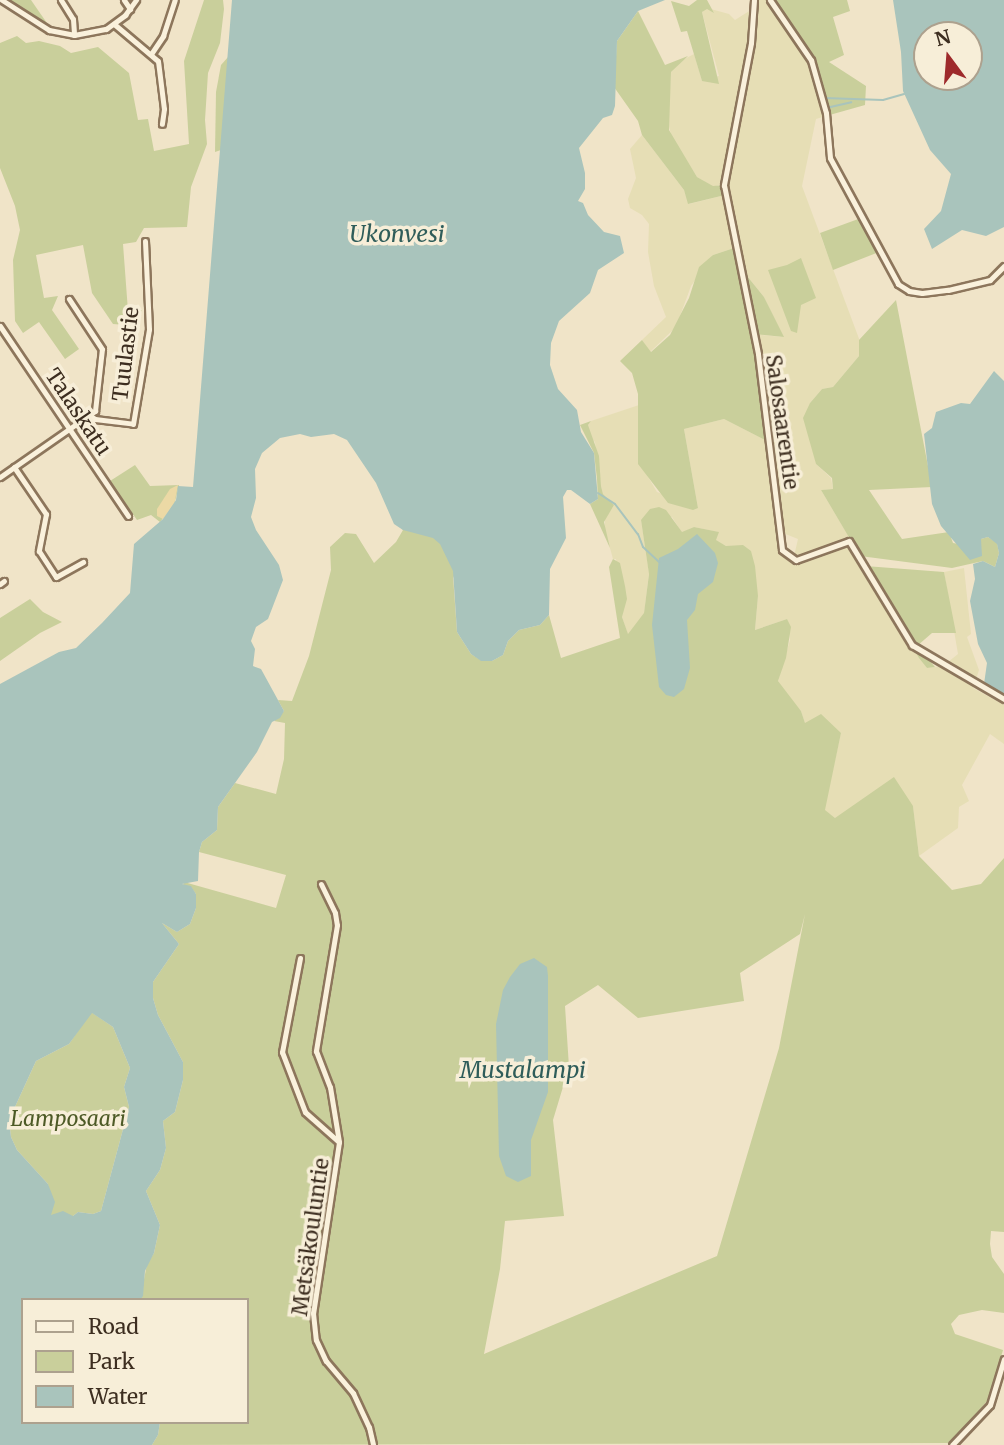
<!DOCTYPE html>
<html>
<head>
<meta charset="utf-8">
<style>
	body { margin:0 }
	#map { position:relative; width:1004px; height:1445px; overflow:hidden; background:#f0e4c8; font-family:Merriweather,serif }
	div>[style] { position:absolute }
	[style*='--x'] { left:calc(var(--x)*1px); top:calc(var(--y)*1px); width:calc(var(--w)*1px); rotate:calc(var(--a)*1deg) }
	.farmland>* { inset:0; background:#e6deb5 }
	.green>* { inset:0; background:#c9cf9b }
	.sand>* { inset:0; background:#ecd9a5 }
	.water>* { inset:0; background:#a9c4bc }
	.stream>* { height:2px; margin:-1px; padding:0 1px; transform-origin:1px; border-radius:1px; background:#a9c4bc }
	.roads { filter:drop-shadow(2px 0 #8d765c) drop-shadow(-2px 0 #8d765c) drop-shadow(0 2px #8d765c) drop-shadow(0 -2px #8d765c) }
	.minor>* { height:5px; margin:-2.5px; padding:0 2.5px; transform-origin:2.5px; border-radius:2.5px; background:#faf1dc }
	span { translate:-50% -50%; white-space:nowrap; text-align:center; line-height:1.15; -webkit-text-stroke:7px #f7eed8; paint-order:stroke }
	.street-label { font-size:21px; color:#3d2e20 }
	.park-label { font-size:21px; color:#4d5a26; font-style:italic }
	.water-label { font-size:23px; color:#2f5d5a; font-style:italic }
	.legend { position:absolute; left:21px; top:1298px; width:228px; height:126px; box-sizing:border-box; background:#f7eed8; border:2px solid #ada18e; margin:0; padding:9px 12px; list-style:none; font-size:21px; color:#3d2e20 }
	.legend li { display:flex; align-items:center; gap:14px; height:35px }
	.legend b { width:35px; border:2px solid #ada18e }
	.north { position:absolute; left:913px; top:21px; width:70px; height:70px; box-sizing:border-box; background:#f7eed8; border:2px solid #ada18e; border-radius:50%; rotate:344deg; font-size:19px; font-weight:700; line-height:28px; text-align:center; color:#3d2e20 }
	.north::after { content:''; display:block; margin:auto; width:24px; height:32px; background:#9e2a2b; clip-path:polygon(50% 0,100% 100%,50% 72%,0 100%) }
</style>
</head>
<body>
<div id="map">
	<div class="farmland">
		<div style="clip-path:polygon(evenodd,754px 0,770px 0,806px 51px,826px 116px,816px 119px,802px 186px,861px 344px,859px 356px,833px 387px,822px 389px,810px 403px,816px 464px,831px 478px,833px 489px,821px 490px,927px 668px,943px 666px,958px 654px,944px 572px,964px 568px,971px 634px,967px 637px,979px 670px,973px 688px,1004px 705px,1004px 744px,990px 734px,962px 785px,969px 801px,959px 807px,958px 828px,919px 856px,913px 806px,835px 818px,824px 810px,841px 733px,805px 723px,801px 711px,787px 696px,778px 681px,790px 640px,787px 619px,755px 630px,758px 596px,726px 546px,715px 540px,718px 532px,694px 527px,682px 533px,672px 517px,641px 520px,649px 573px,644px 614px,628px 635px,622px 617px,623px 605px,616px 559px,613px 559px,605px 530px,605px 519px,614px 505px,603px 494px,601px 486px,595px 442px,590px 437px,588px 425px,591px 421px,639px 405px,641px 465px,657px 492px,698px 508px,684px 429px,724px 419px,767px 441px,753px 334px,783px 337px,764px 297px,743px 271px,737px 247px,713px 255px,691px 286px,676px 327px,650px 352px,642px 340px,666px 317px,654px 286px,648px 252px,649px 224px,642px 215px,630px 208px,628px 199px,636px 178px,630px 149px,642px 135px,684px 190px,689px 204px,725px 195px,721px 184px,714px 187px,697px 177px,671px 135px,668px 122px,671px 72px,679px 62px,694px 54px,702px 81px,719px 76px,702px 12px,707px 8px,729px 14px,735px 20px,754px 8px,754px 0,779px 520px,783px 533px,798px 539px,794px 556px,781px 551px,779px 520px)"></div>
	</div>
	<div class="green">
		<div style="clip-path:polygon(6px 0,31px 0,51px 29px)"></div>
		<div style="clip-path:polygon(204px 0,223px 0,224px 9px,220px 43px,208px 73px,205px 120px,207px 144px,191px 187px,187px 227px,144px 228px,136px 242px,123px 244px,128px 311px,142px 310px,138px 326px,113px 324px,92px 293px,83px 245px,36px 255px,44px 298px,58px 296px,52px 310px,79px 349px,65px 359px,39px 322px,23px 333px,15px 321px,13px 260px,20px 230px,15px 206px,0 168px,0 43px,17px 36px,26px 43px,39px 41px,60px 46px,71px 53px,98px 47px,129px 73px,138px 120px,148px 119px,154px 151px,189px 144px,184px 61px)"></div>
		<div style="clip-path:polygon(697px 0,707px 0,714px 13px,707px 9px,702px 12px,719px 84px,702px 81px,687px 31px,681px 32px,671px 1px,689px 6px)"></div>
		<div style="clip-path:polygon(770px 0,847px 0,850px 11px,833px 17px,844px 55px,829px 62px,866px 86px,865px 105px,826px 116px,811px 60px)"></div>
		<div style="clip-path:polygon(638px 11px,665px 65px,688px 56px,671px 72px,669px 130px,697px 177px,713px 186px,724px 185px,725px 195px,688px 204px,684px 190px,642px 135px,638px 121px,614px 87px,617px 41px)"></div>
		<div style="clip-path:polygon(229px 56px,224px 149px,215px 152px,216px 92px,221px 65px)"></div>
		<div style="clip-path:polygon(861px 218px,879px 252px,833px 270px,820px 233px)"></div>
		<div style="clip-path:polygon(737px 247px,743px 271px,764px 297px,784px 337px,754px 334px,767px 441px,724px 419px,684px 429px,698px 508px,693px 510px,668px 503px,638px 464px,638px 394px,632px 373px,620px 361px,642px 340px,651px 352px,670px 335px,689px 298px,699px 267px,713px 255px)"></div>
		<div style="clip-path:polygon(801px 258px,816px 298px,801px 305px,797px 333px,791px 331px,768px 270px,787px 265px)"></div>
		<div style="clip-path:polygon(896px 300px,932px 487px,869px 490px,902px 539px,949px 532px,953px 543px,981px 548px,981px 539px,988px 537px,997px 543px,999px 553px,995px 567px,983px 561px,952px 568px,860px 556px,821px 490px,833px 489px,832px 478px,816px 464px,803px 418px,810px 403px,822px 389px,833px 387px,859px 356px,859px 340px)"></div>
		<div style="clip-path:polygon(591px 421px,588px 425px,599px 456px,601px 486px,603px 494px,614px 505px,604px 522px,610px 548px,590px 504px,598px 499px,597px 479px,594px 453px,580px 425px)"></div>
		<div style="clip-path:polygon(135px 465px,150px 486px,179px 485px,174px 505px,160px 522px,151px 515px,137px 520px,110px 481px)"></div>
		<div style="clip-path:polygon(evenodd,400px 497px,411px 505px,411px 513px,421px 512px,430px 523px,439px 517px,446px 504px,456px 511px,460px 503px,469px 508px,478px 503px,481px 510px,494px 516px,493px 523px,501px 536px,499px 559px,468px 582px,457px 584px,453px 576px,457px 632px,471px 654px,482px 661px,492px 661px,503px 655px,508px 641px,519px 630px,540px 625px,549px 615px,561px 658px,620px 638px,609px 567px,613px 559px,620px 563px,625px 586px,627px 599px,622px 617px,628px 634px,644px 613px,649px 574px,641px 520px,650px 509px,659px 507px,666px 510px,682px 532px,694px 527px,719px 532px,716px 540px,726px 546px,743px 545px,751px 551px,755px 566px,758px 596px,755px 630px,787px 619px,791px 627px,786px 658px,778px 681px,801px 711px,805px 723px,821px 714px,841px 733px,825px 810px,835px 818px,894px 777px,913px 806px,919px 856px,952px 890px,981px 884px,1004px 858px,1004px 1232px,991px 1231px,990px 1244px,992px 1257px,1004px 1274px,1004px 1313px,982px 1310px,959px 1315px,951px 1324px,955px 1334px,1003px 1350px,988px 1400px,951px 1443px,152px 1445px,158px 1435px,160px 1422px,247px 1422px,247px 1300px,140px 1300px,147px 1264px,154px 1253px,160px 1225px,146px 1191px,160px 1170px,166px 1148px,163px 1121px,175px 1112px,183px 1080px,183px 1062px,158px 1015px,153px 998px,153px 982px,179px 944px,162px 923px,177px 932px,190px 924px,196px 908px,196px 894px,191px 887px,183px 886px,184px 882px,276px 908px,286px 875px,199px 852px,202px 842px,217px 830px,218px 807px,235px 783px,276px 794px,284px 759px,285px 723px,274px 721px,284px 711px,278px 700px,292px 701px,309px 656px,331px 570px,330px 547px,345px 533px,356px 534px,374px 563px,396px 542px,403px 530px,394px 520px,400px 504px,395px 499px,400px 497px,805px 914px,779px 1048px,717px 1256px,484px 1354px,500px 1269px,505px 1221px,564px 1216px,553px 1120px,569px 1067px,565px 1006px,598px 985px,638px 1018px,744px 1001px,740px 973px,800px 934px,805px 914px)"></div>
		<div style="clip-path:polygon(865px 566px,944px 572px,956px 633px,932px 633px,917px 646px,935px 667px,927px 668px,919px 658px)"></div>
		<div style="clip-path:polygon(30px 599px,43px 612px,62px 622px,40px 633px,0 661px,0 618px)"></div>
		<div style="clip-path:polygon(91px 1012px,113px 1027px,130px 1068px,124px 1087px,129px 1107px,101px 1211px,93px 1214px,78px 1212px,73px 1216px,51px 1215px,48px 1184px,17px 1150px,11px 1137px,9px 1120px,36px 1061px,69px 1044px)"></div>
	</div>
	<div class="sand">
		<div style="clip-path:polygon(178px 485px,174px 505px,163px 519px,157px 516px,157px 509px,170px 489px)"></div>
	</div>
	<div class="water">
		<div style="clip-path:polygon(evenodd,232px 0,665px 0,638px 11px,617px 41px,615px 106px,612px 115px,603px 118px,579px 148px,585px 173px,585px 189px,578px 201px,583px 203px,588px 215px,604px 232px,620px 236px,624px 253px,598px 270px,590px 293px,559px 321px,551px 343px,550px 365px,558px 389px,577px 410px,581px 432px,594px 453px,598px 499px,590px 504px,571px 490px,567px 490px,563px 497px,566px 538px,550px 569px,549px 615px,540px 625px,519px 630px,508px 641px,503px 655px,492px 661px,481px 661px,471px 654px,457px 632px,453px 571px,440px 544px,433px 538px,403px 530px,394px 524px,376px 483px,347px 440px,334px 434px,311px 437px,300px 434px,280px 438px,262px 453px,255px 469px,256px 498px,251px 517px,256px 530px,279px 565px,283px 580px,268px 619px,256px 627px,251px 641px,255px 649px,253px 666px,261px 669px,284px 711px,280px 718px,272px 722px,257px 752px,218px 807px,217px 830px,202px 842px,199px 852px,198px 881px,182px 884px,191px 886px,196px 894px,196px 908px,190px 924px,177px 932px,162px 923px,179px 944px,153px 982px,153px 998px,158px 1015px,183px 1062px,183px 1080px,175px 1112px,163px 1121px,166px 1148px,160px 1170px,146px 1191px,160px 1225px,154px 1253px,145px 1271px,143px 1296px,140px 1300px,23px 1300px,23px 1422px,160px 1422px,158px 1435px,152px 1445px,0 1445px,0 684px,59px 652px,76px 648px,102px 623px,130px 593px,134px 544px,163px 519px,176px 500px,178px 486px,193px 487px,232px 0,92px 1013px,113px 1027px,130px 1068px,124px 1087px,129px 1107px,101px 1211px,93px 1214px,78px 1212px,73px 1216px,63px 1211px,51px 1215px,55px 1202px,48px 1184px,17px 1150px,11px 1137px,9px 1120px,36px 1061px,69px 1044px,92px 1013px)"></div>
		<div style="clip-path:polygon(evenodd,893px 0,1004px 0,1004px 227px,986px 236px,962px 230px,932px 249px,924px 229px,941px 211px,951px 174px,930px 150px,903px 91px,901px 52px,893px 0,927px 35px,969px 35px,969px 77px,927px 77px,927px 35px)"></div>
		<div style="clip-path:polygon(994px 371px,1004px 381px,1004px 696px,984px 684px,987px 663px,978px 644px,970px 601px,975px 579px,973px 564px,983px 561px,995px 567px,999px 553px,997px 544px,988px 537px,981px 539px,982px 556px,970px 560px,941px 526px,932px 504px,924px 434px,932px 428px,936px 412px,961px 403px,970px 404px)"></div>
		<div style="clip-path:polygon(697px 534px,715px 553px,718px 563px,713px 582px,698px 594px,695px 610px,687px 620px,690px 668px,684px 689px,674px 697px,666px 695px,659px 687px,652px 625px,659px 558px,678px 549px)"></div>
		<div style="clip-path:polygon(534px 958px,547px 967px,548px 976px,548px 1092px,531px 1140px,531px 1176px,518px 1182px,506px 1176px,499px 1156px,496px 1024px,503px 990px,510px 977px,520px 964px)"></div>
	</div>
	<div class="stream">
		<div style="--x:824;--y:98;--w:59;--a:1.9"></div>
		<div style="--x:883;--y:100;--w:22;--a:-16"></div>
		<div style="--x:826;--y:108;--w:26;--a:-13"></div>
		<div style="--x:598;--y:493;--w:20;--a:33"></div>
		<div style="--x:615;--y:504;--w:38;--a:53"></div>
		<div style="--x:638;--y:534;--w:14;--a:69"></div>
		<div style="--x:643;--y:547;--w:22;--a:43"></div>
	</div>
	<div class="roads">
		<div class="minor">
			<div style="--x:2;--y:0;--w:56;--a:32.6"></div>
			<div style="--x:49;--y:30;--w:25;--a:11"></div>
			<div style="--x:74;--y:35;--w:33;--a:-11"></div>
			<div style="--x:106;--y:29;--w:24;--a:-36"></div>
			<div style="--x:125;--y:15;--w:19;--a:-54"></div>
			<div style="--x:61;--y:0;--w:22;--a:58"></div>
			<div style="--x:73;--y:19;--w:16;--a:86"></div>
			<div style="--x:124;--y:0;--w:11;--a:56"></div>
			<div style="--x:754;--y:0;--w:43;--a:94"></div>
			<div style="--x:751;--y:43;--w:145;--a:100.8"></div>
			<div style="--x:724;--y:185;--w:172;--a:78.6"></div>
			<div style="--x:758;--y:354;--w:197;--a:83"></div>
			<div style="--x:782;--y:550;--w:17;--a:36"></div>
			<div style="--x:796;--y:560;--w:56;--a:-19.7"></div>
			<div style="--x:849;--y:541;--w:122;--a:58.8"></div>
			<div style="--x:912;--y:645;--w:107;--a:30.4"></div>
			<div style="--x:770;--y:0;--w:73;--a:55.7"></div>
			<div style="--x:811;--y:60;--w:55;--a:74.2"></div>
			<div style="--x:826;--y:113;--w:45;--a:84.9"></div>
			<div style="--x:830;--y:158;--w:143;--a:61.6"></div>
			<div style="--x:898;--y:284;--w:13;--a:32"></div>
			<div style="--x:909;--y:291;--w:13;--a:9"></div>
			<div style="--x:922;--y:293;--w:26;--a:-7"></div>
			<div style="--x:948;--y:290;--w:43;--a:-13.4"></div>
			<div style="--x:990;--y:280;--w:20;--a:-45"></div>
			<div style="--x:114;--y:24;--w:57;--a:40.1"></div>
			<div style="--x:158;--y:61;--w:48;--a:82.9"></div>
			<div style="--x:164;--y:109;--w:15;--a:98"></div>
			<div style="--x:151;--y:54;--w:22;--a:-56"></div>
			<div style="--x:163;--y:36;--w:38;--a:-72"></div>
			<div style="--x:0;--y:326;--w:229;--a:56"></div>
			<div style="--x:89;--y:415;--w:7;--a:34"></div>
			<div style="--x:95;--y:419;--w:38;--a:7"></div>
			<div style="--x:133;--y:424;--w:96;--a:-80.4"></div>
			<div style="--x:149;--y:329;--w:88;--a:-92.6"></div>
			<div style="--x:14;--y:467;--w:57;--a:55.8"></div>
			<div style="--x:46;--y:514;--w:38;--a:101"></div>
			<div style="--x:39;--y:551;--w:31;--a:57"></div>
			<div style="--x:56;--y:577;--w:31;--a:-29"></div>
			<div style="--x:0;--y:477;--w:116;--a:-34.8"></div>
			<div style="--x:95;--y:411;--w:62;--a:-83.6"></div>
			<div style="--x:102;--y:349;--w:60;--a:-123.4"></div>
			<div style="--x:0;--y:584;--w:5;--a:-37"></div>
			<div style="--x:321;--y:884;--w:32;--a:64"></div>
			<div style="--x:335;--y:913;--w:12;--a:81"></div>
			<div style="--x:337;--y:925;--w:128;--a:99.5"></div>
			<div style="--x:316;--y:1051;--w:39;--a:69"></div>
			<div style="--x:330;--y:1087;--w:56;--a:80.7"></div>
			<div style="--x:339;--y:1142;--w:173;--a:98.6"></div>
			<div style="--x:313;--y:1313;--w:27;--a:84"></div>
			<div style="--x:316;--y:1340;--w:23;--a:65"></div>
			<div style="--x:326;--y:1361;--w:42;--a:49.8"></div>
			<div style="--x:353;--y:1393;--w:38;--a:65"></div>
			<div style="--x:369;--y:1427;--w:18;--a:77"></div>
			<div style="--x:300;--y:958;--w:96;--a:100.8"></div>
			<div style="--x:282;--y:1052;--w:64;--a:69"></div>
			<div style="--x:305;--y:1112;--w:45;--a:41.4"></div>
			<div style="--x:952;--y:1445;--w:55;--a:-46.5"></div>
			<div style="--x:990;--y:1405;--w:48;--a:-73.1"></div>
		</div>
	</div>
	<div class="street-label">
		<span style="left:126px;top:354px;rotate:-83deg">Tuulastie</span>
		<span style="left:78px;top:412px;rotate:56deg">Talaskatu</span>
		<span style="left:782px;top:422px;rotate:82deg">Salosaarentie</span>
		<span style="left:311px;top:1237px;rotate:-82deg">Metsäkouluntie</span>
	</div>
	<div class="park-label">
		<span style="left:68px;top:1119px">Lamposaari</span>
	</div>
	<div class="water-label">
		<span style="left:397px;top:234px">Ukonvesi</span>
		<span style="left:523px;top:1070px">Mustalampi</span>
	</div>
	<ul class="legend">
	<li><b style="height:9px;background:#faf1dc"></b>Road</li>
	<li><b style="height:19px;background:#c9cf9b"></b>Park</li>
	<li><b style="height:19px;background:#a9c4bc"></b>Water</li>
	</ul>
	<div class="north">N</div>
</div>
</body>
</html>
